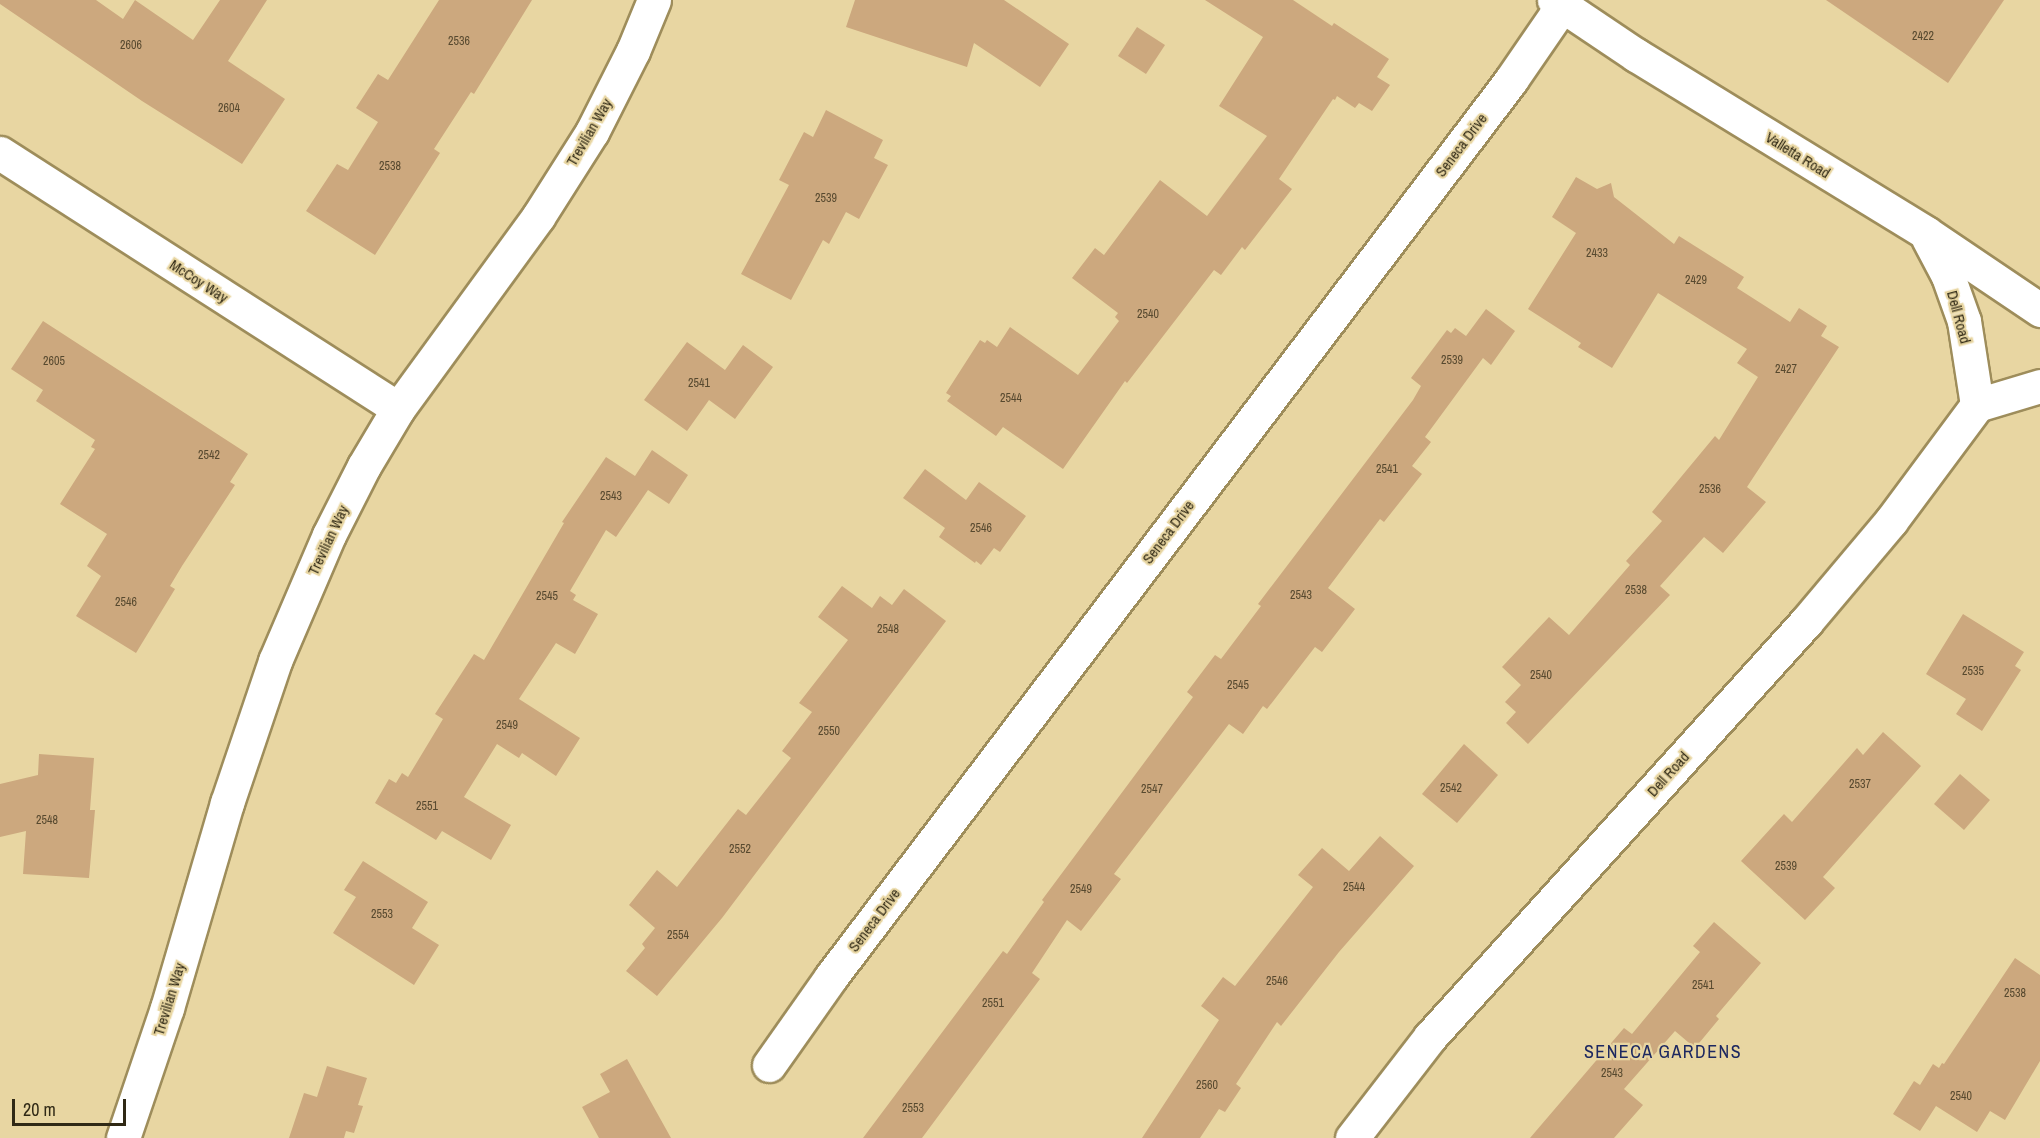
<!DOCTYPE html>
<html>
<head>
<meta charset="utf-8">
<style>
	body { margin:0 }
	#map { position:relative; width:2040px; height:1138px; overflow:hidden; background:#e8d6a2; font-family:"Archivo Narrow",sans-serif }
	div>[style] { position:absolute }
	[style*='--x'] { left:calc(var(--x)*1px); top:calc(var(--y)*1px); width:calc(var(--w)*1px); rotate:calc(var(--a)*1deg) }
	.building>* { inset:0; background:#cca87e }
	.roads { filter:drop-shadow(2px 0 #9e8d5b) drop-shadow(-2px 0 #9e8d5b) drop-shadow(0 2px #9e8d5b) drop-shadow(0 -2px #9e8d5b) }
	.minor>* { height:33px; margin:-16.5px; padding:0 16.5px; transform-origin:16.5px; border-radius:16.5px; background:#fff }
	span { translate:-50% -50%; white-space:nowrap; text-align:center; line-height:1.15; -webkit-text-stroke:4.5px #e8d6a2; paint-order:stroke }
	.number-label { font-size:12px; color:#57492f }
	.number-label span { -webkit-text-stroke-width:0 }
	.street-label { font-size:15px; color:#302915 }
	.quarter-label { font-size:18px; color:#1d2860; letter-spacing:1.5px }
	.scale { position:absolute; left:12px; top:1099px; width:114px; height:27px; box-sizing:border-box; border:3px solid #302915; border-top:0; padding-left:8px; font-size:18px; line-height:21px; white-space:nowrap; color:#302915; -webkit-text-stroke:4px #e8d6a2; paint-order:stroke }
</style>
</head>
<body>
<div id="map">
	<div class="building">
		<div style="clip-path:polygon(0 0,96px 0,123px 19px,135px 0,193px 40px,220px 0,267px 0,228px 61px,285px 99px,242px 164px,142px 101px,0 4px)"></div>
		<div style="clip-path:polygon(439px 0,532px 0,474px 94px,471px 92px,434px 149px,440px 153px,375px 255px,306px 211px,337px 164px,348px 170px,378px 122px,356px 108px,378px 74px,388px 80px)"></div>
		<div style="clip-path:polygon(855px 0,1004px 0,1069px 44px,1040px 87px,974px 43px,967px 67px,846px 27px)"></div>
		<div style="clip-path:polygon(1205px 0,1293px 0,1332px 26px,1334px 23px,1389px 59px,1377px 77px,1390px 85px,1372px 111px,1359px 103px,1355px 108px,1337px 96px,1335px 100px,1333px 99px,1279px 179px,1292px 189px,1245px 250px,1242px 247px,1221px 275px,1214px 270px,1127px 383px,1125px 381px,1063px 469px,1003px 427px,996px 436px,947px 401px,951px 396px,946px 393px,980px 340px,985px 343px,987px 340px,997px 347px,1010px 327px,1078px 375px,1119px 321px,1115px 317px,1118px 313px,1072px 278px,1095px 248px,1104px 255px,1160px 180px,1207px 216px,1267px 136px,1219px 106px,1263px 37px)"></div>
		<div style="clip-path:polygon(1826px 0,2004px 0,1948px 83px)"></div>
		<div style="clip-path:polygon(1137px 27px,1165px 45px,1146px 74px,1118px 56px)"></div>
		<div style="clip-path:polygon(826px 110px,883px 140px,874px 158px,888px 165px,859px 219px,846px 212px,829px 244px,823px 240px,791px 300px,741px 274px,789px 185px,779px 180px,804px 132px,813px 137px)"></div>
		<div style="clip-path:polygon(1576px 177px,1597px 189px,1611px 183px,1614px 197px,1674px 244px,1679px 236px,1744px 277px,1737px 288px,1790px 322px,1799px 308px,1827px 326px,1821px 336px,1839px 347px,1747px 487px,1766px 502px,1723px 553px,1704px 537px,1660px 586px,1670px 595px,1528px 744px,1506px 723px,1516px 712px,1505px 702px,1521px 685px,1502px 667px,1549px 617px,1569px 635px,1630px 565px,1626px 561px,1662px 521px,1652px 512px,1715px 436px,1719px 440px,1758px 377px,1737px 363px,1747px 349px,1658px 293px,1612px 368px,1578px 347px,1581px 343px,1528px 309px,1576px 233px,1552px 217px)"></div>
		<div style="clip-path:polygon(1486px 309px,1515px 331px,1491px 365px,1483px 358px,1425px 437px,1431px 442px,1412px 466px,1422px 474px,1384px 522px,1380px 519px,1328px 588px,1355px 609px,1322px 652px,1315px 647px,1267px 709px,1263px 706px,1243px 734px,1229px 724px,1114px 874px,1121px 879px,1081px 931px,1067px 920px,1032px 973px,1040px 979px,922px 1138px,863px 1138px,1003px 951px,1007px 954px,1044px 902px,1042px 900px,1193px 697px,1187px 692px,1215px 655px,1221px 659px,1261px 606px,1258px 604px,1413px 400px,1421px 386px,1411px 378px,1447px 330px,1451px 333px,1455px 328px,1466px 336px)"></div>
		<div style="clip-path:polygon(43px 321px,248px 454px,230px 482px,235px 485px,182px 566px,170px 586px,175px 589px,136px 653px,76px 616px,101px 576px,87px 566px,107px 534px,60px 504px,95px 449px,91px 447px,95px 440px,36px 401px,43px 390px,11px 369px)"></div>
		<div style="clip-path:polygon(687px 342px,725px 370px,743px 345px,773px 367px,735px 419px,709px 400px,687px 431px,644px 400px)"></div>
		<div style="clip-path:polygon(652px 450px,688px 475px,669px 504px,648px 490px,616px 537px,606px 530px,570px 591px,576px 595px,573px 600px,598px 614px,575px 654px,556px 643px,519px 699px,580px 738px,556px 776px,522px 753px,519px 758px,497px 744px,464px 797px,511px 825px,491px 860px,442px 831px,436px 840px,375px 803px,389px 779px,396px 783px,402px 773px,408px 777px,443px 719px,435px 714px,474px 654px,484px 660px,564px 523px,562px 522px,606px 457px,635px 476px)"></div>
		<div style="clip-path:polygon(925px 469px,966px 500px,979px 482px,1026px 516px,1000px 552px,994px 548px,981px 565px,976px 561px,975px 563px,939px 537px,945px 528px,903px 498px)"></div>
		<div style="clip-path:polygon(842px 586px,872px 608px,880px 596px,892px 605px,904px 589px,946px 621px,722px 918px,657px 996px,626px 971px,645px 948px,642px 944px,655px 928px,629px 905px,657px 870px,677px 887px,738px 809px,746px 815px,791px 758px,782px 751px,812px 712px,799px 703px,848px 640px,818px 617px)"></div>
		<div style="clip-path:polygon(1963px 614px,2024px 652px,2015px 666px,2021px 670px,1982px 731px,1956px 714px,1966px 699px,1926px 674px)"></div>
		<div style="clip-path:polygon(1883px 732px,1921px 766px,1823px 877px,1835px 888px,1805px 920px,1741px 861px,1784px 814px,1792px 822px,1857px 748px,1863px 755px)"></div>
		<div style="clip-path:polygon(1464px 744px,1498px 775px,1457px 823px,1422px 794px)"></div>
		<div style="clip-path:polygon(39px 754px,94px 758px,90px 810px,95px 810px,89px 878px,23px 874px,26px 831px,0 837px,0 784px,38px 775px)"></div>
		<div style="clip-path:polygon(1960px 774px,1990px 800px,1964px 830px,1934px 804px)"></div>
		<div style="clip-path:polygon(1380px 836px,1414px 866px,1339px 952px,1281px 1026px,1277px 1022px,1236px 1084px,1241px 1088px,1225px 1112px,1219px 1109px,1200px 1138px,1142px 1138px,1219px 1020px,1201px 1006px,1223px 977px,1235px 986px,1313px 887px,1298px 875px,1322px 848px,1349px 871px)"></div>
		<div style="clip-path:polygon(363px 861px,428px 902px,412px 928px,439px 945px,414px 985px,333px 933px,356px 897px,344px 890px)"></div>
		<div style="clip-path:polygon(1714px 922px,1761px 963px,1716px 1016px,1719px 1019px,1695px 1048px,1675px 1031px,1624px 1089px,1643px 1105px,1614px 1138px,1530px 1138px,1624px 1028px,1632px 1034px,1700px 952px,1693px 946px)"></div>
		<div style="clip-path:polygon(2015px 958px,2040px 975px,2040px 1061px,2005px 1120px,1990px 1111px,1977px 1132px,1936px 1106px,1920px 1131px,1893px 1114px,1914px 1081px,1920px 1085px,1933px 1064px,1939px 1068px,1942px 1063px,1944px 1064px)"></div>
		<div style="clip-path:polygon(627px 1059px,671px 1138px,599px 1138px,582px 1107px,610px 1092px,600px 1074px)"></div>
		<div style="clip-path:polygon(327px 1066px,367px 1078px,358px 1105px,363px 1106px,354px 1133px,346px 1131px,344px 1138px,289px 1138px,304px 1093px,317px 1097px)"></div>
	</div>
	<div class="roads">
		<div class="minor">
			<div style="--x:1554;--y:0;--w:99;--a:33.9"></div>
			<div style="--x:1636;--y:55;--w:340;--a:31.5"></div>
			<div style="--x:1926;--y:233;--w:138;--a:34"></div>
			<div style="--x:0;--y:153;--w:473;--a:32.7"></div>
			<div style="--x:1928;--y:238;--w:43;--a:62.2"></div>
			<div style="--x:1948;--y:276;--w:48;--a:70.4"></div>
			<div style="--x:1964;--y:321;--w:85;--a:81.2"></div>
			<div style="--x:769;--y:1065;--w:108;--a:-54.8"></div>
			<div style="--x:831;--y:977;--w:1126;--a:-52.83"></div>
			<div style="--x:1511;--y:80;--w:97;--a:-55.5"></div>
			<div style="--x:123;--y:1138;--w:137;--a:-71.3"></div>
			<div style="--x:167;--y:1008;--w:214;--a:-73.7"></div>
			<div style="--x:227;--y:803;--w:150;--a:-71.3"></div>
			<div style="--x:275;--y:661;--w:137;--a:-66.8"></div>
			<div style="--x:329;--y:535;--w:77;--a:-63.1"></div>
			<div style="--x:364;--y:466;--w:66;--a:-59.2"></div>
			<div style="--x:398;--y:409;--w:238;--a:-53.9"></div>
			<div style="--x:538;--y:217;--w:101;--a:-57.6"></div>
			<div style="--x:592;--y:132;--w:91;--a:-63.2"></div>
			<div style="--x:633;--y:51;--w:55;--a:-67.6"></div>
			<div style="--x:1352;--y:1138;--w:128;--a:-52.3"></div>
			<div style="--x:1430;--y:1037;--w:560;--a:-47.82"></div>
			<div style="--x:1806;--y:622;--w:132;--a:-49.9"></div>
			<div style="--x:1891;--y:521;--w:144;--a:-53.4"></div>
			<div style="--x:1977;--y:405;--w:66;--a:-16.8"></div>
		</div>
	</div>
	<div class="number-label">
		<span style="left:1923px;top:37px">2422</span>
		<span style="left:459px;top:42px">2536</span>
		<span style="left:131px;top:46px">2606</span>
		<span style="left:229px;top:109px">2604</span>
		<span style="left:390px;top:167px">2538</span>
		<span style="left:826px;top:199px">2539</span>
		<span style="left:1597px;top:254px">2433</span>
		<span style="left:1696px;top:281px">2429</span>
		<span style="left:1148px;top:315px">2540</span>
		<span style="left:1452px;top:361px">2539</span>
		<span style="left:54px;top:362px">2605</span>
		<span style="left:1786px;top:370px">2427</span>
		<span style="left:699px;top:384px">2541</span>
		<span style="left:1011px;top:399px">2544</span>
		<span style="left:209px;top:456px">2542</span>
		<span style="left:1387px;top:470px">2541</span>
		<span style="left:1710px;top:490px">2536</span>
		<span style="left:611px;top:497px">2543</span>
		<span style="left:981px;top:529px">2546</span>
		<span style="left:1636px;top:591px">2538</span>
		<span style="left:1301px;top:596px">2543</span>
		<span style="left:547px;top:597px">2545</span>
		<span style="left:126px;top:603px">2546</span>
		<span style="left:888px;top:630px">2548</span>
		<span style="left:1973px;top:672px">2535</span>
		<span style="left:1541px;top:676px">2540</span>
		<span style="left:1238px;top:686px">2545</span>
		<span style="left:507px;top:726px">2549</span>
		<span style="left:829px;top:732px">2550</span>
		<span style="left:1860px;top:785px">2537</span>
		<span style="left:1451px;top:789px">2542</span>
		<span style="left:1152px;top:790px">2547</span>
		<span style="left:427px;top:807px">2551</span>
		<span style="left:47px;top:821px">2548</span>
		<span style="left:740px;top:850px">2552</span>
		<span style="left:1786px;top:867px">2539</span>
		<span style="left:1354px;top:888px">2544</span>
		<span style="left:1081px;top:890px">2549</span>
		<span style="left:382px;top:915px">2553</span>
		<span style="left:678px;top:936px">2554</span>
		<span style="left:1277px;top:982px">2546</span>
		<span style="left:1703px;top:986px">2541</span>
		<span style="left:2015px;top:994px">2538</span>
		<span style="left:993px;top:1004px">2551</span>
		<span style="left:1612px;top:1074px">2543</span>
		<span style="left:1207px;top:1086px">2560</span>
		<span style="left:1961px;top:1097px">2540</span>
		<span style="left:913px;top:1109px">2553</span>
	</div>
	<div class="street-label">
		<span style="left:589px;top:132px;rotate:-60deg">Trevilian Way</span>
		<span style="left:1461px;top:145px;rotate:-53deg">Seneca Drive</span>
		<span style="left:1798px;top:155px;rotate:32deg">Valletta Road</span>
		<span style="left:199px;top:281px;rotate:33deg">McCoy Way</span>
		<span style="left:1959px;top:317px;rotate:75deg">Dell Road</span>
		<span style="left:1168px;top:532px;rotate:-53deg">Seneca Drive</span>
		<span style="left:328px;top:540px;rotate:-65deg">Trevilian Way</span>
		<span style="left:1668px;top:774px;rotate:-48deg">Dell Road</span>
		<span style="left:874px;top:920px;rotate:-53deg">Seneca Drive</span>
		<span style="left:169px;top:999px;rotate:-73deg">Trevilian Way</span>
	</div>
	<div class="quarter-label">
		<span style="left:1663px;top:1052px">SENECA GARDENS</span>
	</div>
	<div class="scale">20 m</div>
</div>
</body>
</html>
